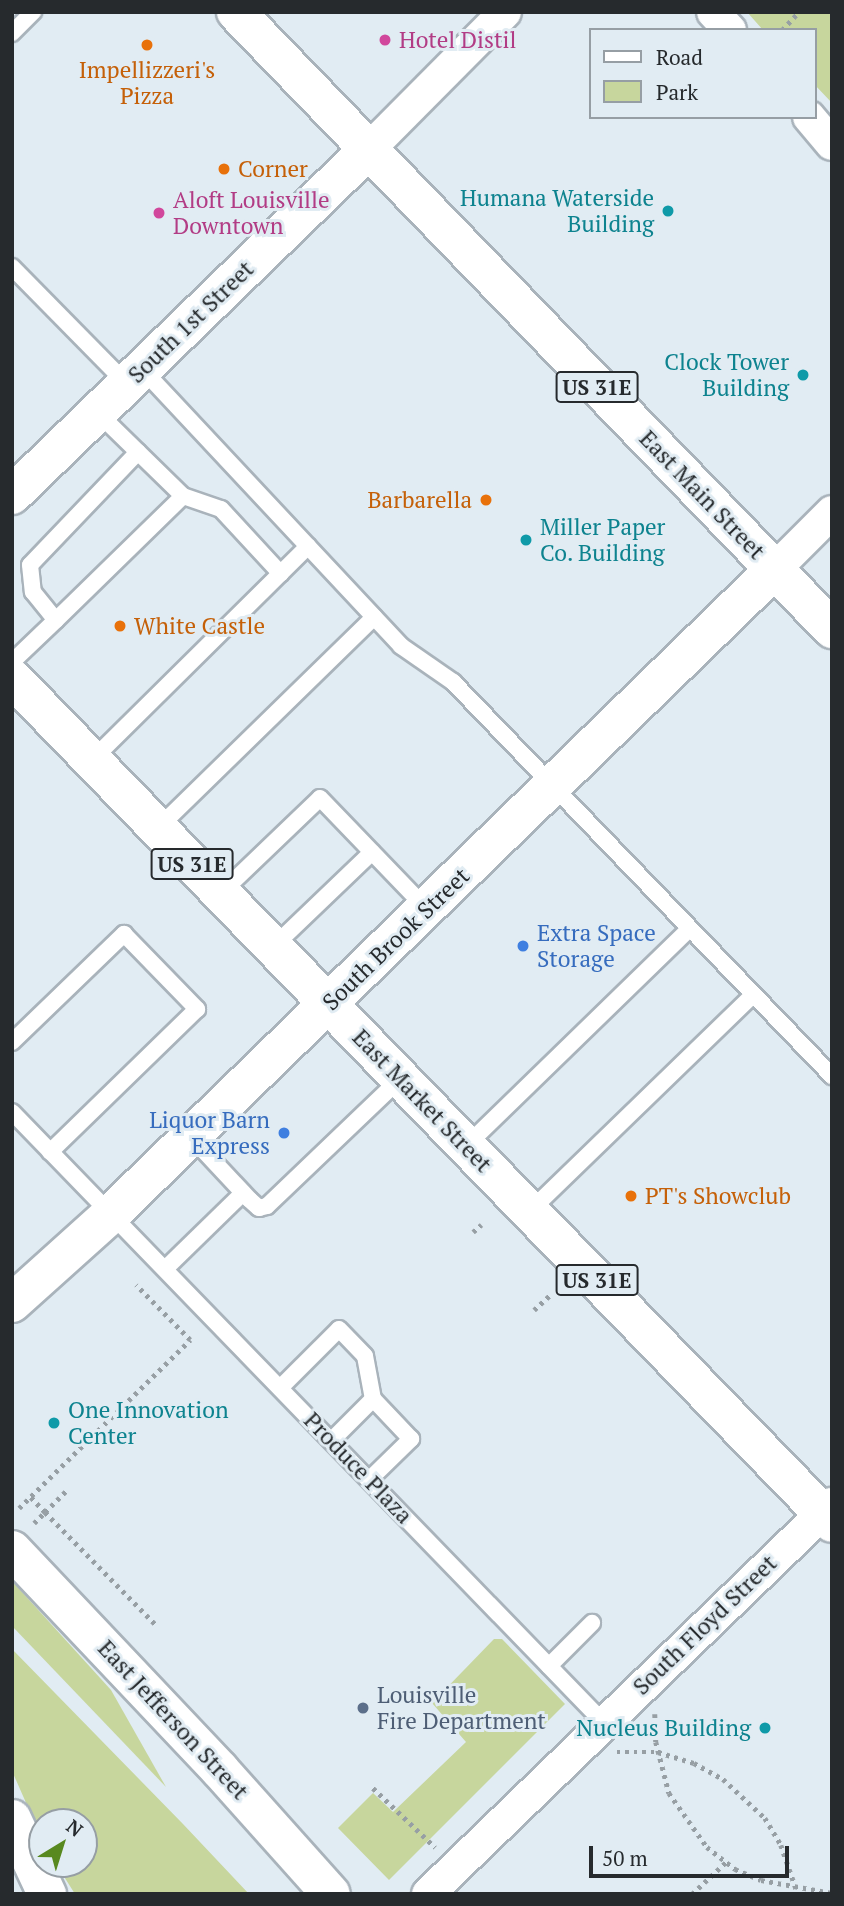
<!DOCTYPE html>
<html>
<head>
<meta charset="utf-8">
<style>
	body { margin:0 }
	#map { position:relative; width:844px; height:1906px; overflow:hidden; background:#e1ecf3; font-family:"PT Serif",serif }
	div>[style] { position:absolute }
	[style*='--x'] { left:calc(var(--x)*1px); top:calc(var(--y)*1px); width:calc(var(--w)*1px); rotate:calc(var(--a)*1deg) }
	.green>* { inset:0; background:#c7d69d }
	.path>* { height:4.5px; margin-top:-2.25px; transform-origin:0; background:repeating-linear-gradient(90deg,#979fa4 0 3.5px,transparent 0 8.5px) }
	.roads { filter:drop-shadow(2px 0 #a9b3bb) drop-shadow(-2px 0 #a9b3bb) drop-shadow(0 2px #a9b3bb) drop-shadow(0 -2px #a9b3bb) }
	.service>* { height:16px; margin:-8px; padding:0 8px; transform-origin:8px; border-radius:8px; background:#fff }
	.minor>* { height:32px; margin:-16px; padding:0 16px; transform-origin:16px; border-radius:16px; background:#fff }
	.tertiary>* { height:38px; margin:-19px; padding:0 19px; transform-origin:19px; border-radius:19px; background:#fff }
	.secondary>* { height:38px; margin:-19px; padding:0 19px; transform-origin:19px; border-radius:19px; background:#fff }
	.primary>* { height:38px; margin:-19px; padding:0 19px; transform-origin:19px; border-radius:19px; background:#fff }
	.motorway>* { height:38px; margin:-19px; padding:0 19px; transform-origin:19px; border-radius:19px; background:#fff }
	.dots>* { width:19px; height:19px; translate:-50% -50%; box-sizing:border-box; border:4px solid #e1ecf3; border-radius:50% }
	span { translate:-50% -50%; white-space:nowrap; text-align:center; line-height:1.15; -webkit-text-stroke:6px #e1ecf3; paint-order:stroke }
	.shield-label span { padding:2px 5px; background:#e1ecf3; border:2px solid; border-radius:5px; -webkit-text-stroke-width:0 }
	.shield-label { font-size:21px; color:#262a2d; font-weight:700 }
	.hotel-label { font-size:23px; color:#b23c85 }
	.left { translate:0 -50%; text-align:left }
	.food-label { font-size:23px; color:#c56008 }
	.right { translate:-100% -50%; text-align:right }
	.culture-label { font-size:23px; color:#0d838f }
	.street-label { font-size:23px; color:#262a2d }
	.shop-label { font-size:23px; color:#366cbe }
	.service-label { font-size:23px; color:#4e5e75 }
	.frame { position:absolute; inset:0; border:14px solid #262a2d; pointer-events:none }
	.legend { position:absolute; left:589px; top:28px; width:228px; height:91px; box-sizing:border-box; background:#e1ecf3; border:2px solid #969ea4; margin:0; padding:9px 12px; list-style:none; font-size:21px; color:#262a2d }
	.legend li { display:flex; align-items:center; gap:14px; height:35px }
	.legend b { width:35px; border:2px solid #969ea4 }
	.north { position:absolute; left:28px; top:1808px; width:70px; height:70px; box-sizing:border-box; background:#e1ecf3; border:2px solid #969ea4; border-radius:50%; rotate:38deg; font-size:19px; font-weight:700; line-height:28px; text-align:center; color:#262a2d }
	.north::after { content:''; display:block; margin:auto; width:24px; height:32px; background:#58891f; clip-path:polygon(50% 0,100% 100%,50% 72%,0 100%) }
	.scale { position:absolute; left:589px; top:1846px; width:200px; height:32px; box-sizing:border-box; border:4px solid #262a2d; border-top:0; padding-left:9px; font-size:21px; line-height:24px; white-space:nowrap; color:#262a2d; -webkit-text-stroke:5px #e1ecf3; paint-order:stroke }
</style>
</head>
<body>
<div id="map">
	<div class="green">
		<div style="clip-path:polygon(747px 12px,832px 12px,832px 103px,814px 84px,814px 30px,763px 30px)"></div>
		<div style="clip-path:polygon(12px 1581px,111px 1690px,166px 1787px,12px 1626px)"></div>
		<div style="clip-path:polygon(494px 1639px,502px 1639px,565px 1704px,389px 1880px,338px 1828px,373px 1793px,393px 1812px,466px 1742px,432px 1703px)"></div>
		<div style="clip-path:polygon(12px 1649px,183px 1824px,249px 1894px,75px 1894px,56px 1864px,84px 1864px,84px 1822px,42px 1822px,42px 1839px,12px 1771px)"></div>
	</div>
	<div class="path">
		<div style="--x:782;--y:30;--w:25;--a:-47"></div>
		<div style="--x:473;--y:1232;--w:11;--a:-41"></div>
		<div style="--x:534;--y:1310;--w:21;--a:-43"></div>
		<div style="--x:31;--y:1497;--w:21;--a:47"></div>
		<div style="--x:45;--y:1512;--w:33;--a:-45"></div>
		<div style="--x:19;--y:1508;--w:240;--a:-44.5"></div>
		<div style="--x:190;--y:1340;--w:77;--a:-134.5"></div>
		<div style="--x:34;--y:1523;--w:16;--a:-45"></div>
		<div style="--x:45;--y:1512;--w:158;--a:45.5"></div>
		<div style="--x:655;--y:1714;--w:28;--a:88"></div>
		<div style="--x:656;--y:1742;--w:53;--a:75.7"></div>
		<div style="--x:669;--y:1793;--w:66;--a:54.9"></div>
		<div style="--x:707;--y:1847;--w:36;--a:38"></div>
		<div style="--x:735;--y:1869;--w:28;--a:23"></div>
		<div style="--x:761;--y:1880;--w:72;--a:10.4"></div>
		<div style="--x:617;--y:1752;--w:41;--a:0"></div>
		<div style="--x:658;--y:1752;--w:38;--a:17"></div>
		<div style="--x:694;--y:1763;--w:33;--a:29"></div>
		<div style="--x:723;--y:1779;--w:57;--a:42.9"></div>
		<div style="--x:765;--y:1818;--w:31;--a:59"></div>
		<div style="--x:781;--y:1845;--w:52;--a:70.9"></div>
		<div style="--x:373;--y:1788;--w:86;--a:43.6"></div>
		<div style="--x:692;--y:1894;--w:47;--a:-43.3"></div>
	</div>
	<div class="roads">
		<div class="service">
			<div style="--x:12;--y:33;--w:30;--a:-45"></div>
			<div style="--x:12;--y:267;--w:164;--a:45.5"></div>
			<div style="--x:143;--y:370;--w:378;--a:46.9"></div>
			<div style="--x:401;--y:646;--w:63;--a:34.7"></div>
			<div style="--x:453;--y:682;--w:547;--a:46.11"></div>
			<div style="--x:98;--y:413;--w:119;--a:44.3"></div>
			<div style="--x:183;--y:496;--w:40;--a:18.9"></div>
			<div style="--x:221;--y:509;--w:88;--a:47.3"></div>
			<div style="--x:138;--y:452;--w:156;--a:133.7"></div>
			<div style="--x:30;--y:565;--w:27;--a:84"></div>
			<div style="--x:33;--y:592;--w:36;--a:51"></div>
			<div style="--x:56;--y:620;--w:177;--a:-44.3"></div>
			<div style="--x:12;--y:662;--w:61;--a:-43.7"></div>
			<div style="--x:92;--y:760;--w:304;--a:-44.7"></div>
			<div style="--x:158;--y:828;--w:302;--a:-44.3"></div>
			<div style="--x:221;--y:893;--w:137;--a:-43.8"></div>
			<div style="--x:320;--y:798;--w:154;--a:46.1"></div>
			<div style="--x:273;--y:947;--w:137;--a:-43.8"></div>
			<div style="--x:12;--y:1042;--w:156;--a:-44"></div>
			<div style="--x:124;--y:934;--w:105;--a:45.8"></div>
			<div style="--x:197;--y:1009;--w:205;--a:135.8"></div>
			<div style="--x:12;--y:1112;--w:851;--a:45.9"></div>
			<div style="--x:191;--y:1137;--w:86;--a:46.9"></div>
			<div style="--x:250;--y:1200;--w:12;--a:42"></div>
			<div style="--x:259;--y:1208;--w:8;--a:-14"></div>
			<div style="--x:267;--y:1206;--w:184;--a:-43.7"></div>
			<div style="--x:466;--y:1146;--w:311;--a:-44.2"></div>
			<div style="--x:529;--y:1212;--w:312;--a:-44.1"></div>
			<div style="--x:165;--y:1269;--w:109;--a:-44.3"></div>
			<div style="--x:280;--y:1388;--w:83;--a:-45"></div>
			<div style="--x:339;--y:1329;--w:37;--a:46"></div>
			<div style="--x:365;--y:1356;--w:44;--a:79.5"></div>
			<div style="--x:373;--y:1399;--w:59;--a:135"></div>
			<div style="--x:369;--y:1480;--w:59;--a:-44.3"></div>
			<div style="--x:411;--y:1439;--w:55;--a:-133.5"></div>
			<div style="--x:549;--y:1666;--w:61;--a:-45"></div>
		</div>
		<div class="minor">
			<div style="--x:713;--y:12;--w:25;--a:47"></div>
			<div style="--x:809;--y:117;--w:35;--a:50"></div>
			<div style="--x:369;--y:149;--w:193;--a:-45.2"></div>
			<div style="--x:774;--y:570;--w:82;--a:-45"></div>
			<div style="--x:428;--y:1894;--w:562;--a:-43.99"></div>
		</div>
		<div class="tertiary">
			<div style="--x:12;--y:495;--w:497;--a:-44.1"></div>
			<div style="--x:12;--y:1303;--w:133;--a:-42"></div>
			<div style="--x:111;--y:1214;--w:924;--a:-44.17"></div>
		</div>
		<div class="secondary">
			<div style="--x:12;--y:1550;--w:303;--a:46.6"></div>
			<div style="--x:220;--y:1770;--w:166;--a:48.2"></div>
		</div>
		<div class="primary">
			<div style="--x:236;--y:12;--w:858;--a:45.99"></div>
			<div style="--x:12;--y:678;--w:1177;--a:45.86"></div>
		</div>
		<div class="motorway">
			<div style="--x:12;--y:1819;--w:83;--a:65"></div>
		</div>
	</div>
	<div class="dots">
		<div style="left:385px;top:40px;background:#d1479c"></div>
		<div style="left:147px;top:45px;background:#e8710a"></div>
		<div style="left:224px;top:169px;background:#e8710a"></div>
		<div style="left:668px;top:211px;background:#0f9aa8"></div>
		<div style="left:159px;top:213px;background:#d1479c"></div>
		<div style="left:803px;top:375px;background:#0f9aa8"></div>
		<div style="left:486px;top:500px;background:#e8710a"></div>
		<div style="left:526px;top:540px;background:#0f9aa8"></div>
		<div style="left:120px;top:626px;background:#e8710a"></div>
		<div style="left:523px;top:946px;background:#3f7fe0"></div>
		<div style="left:284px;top:1133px;background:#3f7fe0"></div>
		<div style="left:631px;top:1196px;background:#e8710a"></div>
		<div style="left:54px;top:1423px;background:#0f9aa8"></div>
		<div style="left:363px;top:1708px;background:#5c6f8a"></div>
		<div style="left:765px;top:1728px;background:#0f9aa8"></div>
	</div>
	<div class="shield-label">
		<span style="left:597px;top:387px">US 31E</span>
		<span style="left:192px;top:864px">US 31E</span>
		<span style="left:597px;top:1280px">US 31E</span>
	</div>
	<div class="hotel-label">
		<span class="left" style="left:399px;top:40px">Hotel Distil</span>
		<span class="left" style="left:173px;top:213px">Aloft Louisville<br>Downtown</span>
	</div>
	<div class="food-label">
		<span style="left:147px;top:83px">Impellizzeri's<br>Pizza</span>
		<span class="left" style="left:238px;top:169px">Corner</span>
		<span class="right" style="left:472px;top:500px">Barbarella</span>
		<span class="left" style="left:134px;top:626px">White Castle</span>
		<span class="left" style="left:645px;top:1196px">PT's Showclub</span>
	</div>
	<div class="culture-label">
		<span class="right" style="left:654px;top:211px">Humana Waterside<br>Building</span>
		<span class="right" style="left:789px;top:375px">Clock Tower<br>Building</span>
		<span class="left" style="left:540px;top:540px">Miller Paper<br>Co. Building</span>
		<span class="left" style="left:68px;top:1423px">One Innovation<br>Center</span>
		<span class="right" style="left:751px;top:1728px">Nucleus Building</span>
	</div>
	<div class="street-label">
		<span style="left:191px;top:322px;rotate:-44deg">South 1st Street</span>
		<span style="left:702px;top:495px;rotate:46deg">East Main Street</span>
		<span style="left:396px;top:939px;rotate:-44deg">South Brook Street</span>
		<span style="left:422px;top:1101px;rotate:46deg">East Market Street</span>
		<span style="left:358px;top:1468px;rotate:46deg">Produce Plaza</span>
		<span style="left:705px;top:1625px;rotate:-44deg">South Floyd Street</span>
		<span style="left:173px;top:1720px;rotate:47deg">East Jefferson Street</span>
	</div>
	<div class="shop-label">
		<span class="left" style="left:537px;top:946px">Extra Space<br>Storage</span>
		<span class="right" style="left:270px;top:1133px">Liquor Barn<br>Express</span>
	</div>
	<div class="service-label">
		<span class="left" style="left:377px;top:1708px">Louisville<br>Fire Department</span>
	</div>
	<div class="frame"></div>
	<ul class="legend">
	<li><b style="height:9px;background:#fff"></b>Road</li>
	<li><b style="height:19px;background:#c7d69d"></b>Park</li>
	</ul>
	<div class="north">N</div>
	<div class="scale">50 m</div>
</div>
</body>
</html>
